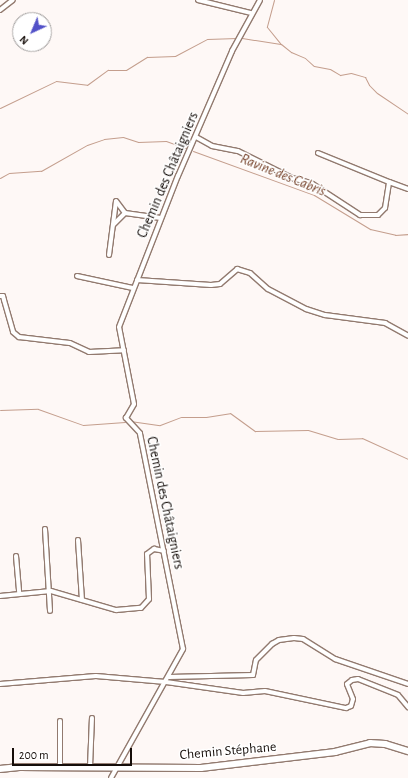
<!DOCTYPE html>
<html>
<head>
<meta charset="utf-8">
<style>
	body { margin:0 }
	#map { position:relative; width:408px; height:778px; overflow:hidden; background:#fef8f6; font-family:"Alegreya Sans",sans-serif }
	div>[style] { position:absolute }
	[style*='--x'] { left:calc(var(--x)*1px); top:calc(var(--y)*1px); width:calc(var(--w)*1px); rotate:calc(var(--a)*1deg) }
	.stream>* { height:1px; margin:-0.5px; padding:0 0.5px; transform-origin:0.5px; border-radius:0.5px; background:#c49e8d }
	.roads { filter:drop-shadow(1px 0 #927a6f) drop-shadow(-1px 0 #927a6f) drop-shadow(0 1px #927a6f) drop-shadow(0 -1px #927a6f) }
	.minor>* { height:4px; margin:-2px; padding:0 2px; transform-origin:2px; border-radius:2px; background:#fff }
	.secondary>* { height:5.5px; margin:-2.75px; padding:0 2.75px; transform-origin:2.75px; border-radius:2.75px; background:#fff }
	span { translate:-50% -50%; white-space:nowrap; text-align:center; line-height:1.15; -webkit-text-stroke:3px #fff; paint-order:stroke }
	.street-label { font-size:14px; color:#150d09 }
	.water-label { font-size:15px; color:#76422a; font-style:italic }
	.north { position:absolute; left:12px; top:12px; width:40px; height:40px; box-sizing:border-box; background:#fff; border:1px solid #a19e9d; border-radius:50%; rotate:224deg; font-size:11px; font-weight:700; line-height:16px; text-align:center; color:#150d09 }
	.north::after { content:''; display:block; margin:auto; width:14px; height:18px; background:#5251c8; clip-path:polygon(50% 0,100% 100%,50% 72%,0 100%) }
	.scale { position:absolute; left:12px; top:748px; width:120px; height:18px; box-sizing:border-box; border:2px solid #150d09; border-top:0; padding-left:5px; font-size:12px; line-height:14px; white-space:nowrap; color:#150d09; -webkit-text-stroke:3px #fff; paint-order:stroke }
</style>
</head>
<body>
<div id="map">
	<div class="stream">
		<div style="--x:274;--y:0;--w:28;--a:105"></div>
		<div style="--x:267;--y:27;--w:22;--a:51"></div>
		<div style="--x:242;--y:38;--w:39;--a:9"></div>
		<div style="--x:281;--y:44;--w:13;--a:39"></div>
		<div style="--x:291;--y:52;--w:15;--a:23"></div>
		<div style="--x:305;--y:58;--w:12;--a:42"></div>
		<div style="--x:314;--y:66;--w:16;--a:11"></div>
		<div style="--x:330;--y:69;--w:12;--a:31"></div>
		<div style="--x:340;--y:75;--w:11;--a:-10"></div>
		<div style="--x:351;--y:73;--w:15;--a:16"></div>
		<div style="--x:365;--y:77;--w:9;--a:63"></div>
		<div style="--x:369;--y:85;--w:11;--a:45"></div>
		<div style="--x:377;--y:93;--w:37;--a:34"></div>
		<div style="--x:0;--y:108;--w:62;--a:-25.7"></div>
		<div style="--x:56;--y:81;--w:31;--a:7"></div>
		<div style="--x:87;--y:85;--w:26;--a:-36"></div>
		<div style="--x:108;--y:70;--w:18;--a:0"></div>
		<div style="--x:126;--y:70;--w:25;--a:-32"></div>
		<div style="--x:147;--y:57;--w:28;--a:-2"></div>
		<div style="--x:175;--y:56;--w:36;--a:-28"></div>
		<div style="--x:207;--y:39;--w:30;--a:-2"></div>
		<div style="--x:193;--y:151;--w:129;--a:20"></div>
		<div style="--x:314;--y:195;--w:66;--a:31.3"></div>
		<div style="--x:370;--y:229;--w:26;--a:13"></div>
		<div style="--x:395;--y:235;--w:13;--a:-4"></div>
		<div style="--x:0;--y:178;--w:10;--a:-29"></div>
		<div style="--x:9;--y:173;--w:32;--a:-4"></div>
		<div style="--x:41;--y:171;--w:53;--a:-29.5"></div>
		<div style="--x:87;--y:145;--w:18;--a:-19"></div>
		<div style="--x:104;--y:139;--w:19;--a:-6"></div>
		<div style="--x:123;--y:137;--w:16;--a:18"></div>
		<div style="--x:138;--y:142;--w:28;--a:-2"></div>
		<div style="--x:166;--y:141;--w:23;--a:20"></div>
		<div style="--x:0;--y:410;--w:38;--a:-2"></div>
		<div style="--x:38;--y:409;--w:48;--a:19.6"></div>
		<div style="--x:83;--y:425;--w:42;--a:-4.1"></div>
		<div style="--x:130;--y:421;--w:30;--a:8"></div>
		<div style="--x:160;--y:425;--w:22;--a:-21"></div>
		<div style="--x:181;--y:417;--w:25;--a:0"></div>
		<div style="--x:206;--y:417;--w:24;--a:-9"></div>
		<div style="--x:230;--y:413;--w:31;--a:36"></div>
		<div style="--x:255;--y:431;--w:53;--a:-1.1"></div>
		<div style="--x:308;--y:430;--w:31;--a:17"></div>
		<div style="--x:338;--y:439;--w:24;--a:-2"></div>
		<div style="--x:362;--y:438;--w:51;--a:24.5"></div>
	</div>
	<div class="roads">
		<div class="minor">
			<div style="--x:198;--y:0;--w:55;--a:13.8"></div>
			<div style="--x:0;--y:10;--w:16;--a:-38"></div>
			<div style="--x:196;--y:137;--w:18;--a:29"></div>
			<div style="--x:212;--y:146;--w:26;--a:11"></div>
			<div style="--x:238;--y:151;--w:60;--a:26.6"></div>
			<div style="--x:292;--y:178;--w:20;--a:15"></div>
			<div style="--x:311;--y:183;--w:59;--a:33.1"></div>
			<div style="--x:360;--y:215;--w:18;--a:0"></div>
			<div style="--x:378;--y:215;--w:10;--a:-45"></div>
			<div style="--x:385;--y:208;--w:26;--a:-81"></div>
			<div style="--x:389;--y:182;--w:20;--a:20"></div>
			<div style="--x:318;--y:153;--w:77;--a:22.2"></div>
			<div style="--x:113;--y:225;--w:17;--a:-45"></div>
			<div style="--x:125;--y:213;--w:36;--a:8"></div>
			<div style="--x:109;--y:255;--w:54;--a:-82.6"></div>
			<div style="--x:116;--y:201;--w:15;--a:53"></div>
			<div style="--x:77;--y:276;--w:57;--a:12.1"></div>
			<div style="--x:137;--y:280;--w:74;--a:3.9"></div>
			<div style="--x:211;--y:285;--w:9;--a:-6"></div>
			<div style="--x:220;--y:284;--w:23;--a:-41"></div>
			<div style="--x:237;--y:269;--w:14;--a:17"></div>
			<div style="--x:250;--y:273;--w:24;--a:42"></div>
			<div style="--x:268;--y:289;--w:43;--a:27.8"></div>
			<div style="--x:306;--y:309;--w:20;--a:18"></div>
			<div style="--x:325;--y:315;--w:61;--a:7.6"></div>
			<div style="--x:385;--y:323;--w:26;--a:29"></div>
			<div style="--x:0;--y:296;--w:3;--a:0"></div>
			<div style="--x:3;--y:296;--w:4;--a:76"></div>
			<div style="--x:4;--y:300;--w:33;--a:74"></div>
			<div style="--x:13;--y:332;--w:8;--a:40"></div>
			<div style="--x:19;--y:337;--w:51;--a:6.7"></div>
			<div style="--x:70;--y:343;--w:21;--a:25"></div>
			<div style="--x:89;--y:352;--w:35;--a:-3"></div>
			<div style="--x:45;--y:529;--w:82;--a:86.5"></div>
			<div style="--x:78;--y:540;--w:60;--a:86.2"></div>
			<div style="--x:16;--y:556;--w:38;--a:85"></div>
			<div style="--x:0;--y:596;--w:51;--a:-5.6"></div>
			<div style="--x:51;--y:591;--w:68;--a:16.3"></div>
			<div style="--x:116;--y:610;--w:25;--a:-5"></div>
			<div style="--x:141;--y:608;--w:12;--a:-48"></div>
			<div style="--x:149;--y:599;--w:45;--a:-92.5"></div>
			<div style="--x:147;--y:554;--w:9;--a:-36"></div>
			<div style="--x:154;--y:549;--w:10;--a:11"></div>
			<div style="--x:169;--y:677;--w:84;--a:-1.4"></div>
			<div style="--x:253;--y:675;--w:15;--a:-79"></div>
			<div style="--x:256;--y:660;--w:23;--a:-45"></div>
			<div style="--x:272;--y:644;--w:8;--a:-30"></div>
			<div style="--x:279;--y:640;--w:15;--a:-8"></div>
			<div style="--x:294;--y:638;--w:9;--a:6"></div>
			<div style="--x:303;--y:639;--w:38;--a:32"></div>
			<div style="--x:335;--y:659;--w:77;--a:18.9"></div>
			<div style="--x:0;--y:684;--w:96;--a:-4.8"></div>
			<div style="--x:96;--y:676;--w:70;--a:4.9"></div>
			<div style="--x:166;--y:682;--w:78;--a:8.1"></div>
			<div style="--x:243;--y:693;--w:22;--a:-5"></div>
			<div style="--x:265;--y:691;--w:83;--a:11.9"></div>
			<div style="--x:346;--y:708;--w:5;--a:-22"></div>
			<div style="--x:351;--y:706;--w:7;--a:-74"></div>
			<div style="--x:353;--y:699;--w:16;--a:-112"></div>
			<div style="--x:347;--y:684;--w:6;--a:-39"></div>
			<div style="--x:352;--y:680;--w:6;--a:-9"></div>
			<div style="--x:358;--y:679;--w:43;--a:21.8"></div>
			<div style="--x:398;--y:695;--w:16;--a:50"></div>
			<div style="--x:60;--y:721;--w:46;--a:90"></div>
			<div style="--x:90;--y:767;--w:49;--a:-87.7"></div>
			<div style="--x:111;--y:778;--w:148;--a:-60.8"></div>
			<div style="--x:183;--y:649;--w:220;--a:-101.3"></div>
			<div style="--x:140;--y:433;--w:21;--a:-133"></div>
			<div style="--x:126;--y:418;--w:16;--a:-60"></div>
			<div style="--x:134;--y:404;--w:78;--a:-101"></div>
			<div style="--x:119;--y:327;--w:162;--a:-68.7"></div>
			<div style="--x:178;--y:176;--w:136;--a:-66.6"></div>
			<div style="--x:232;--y:51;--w:58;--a:-61.2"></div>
		</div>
		<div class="secondary">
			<div style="--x:0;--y:769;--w:19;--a:-6"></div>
			<div style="--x:19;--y:767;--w:182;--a:0.3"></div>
			<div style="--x:201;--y:768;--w:135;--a:-6.8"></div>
			<div style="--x:335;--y:752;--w:36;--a:-14"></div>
			<div style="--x:370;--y:743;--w:15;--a:4"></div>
			<div style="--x:385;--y:744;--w:24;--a:17"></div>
		</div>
	</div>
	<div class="street-label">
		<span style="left:168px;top:175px;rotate:-67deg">Chemin des Châtaigniers</span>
		<span style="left:165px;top:503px;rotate:78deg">Chemin des Châtaigniers</span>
		<span style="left:228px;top:751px;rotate:-5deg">Chemin Stéphane</span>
	</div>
	<div class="water-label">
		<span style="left:283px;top:175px;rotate:22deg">Ravine des Cabris</span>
	</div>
	<div class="north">N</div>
	<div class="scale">200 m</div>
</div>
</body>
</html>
